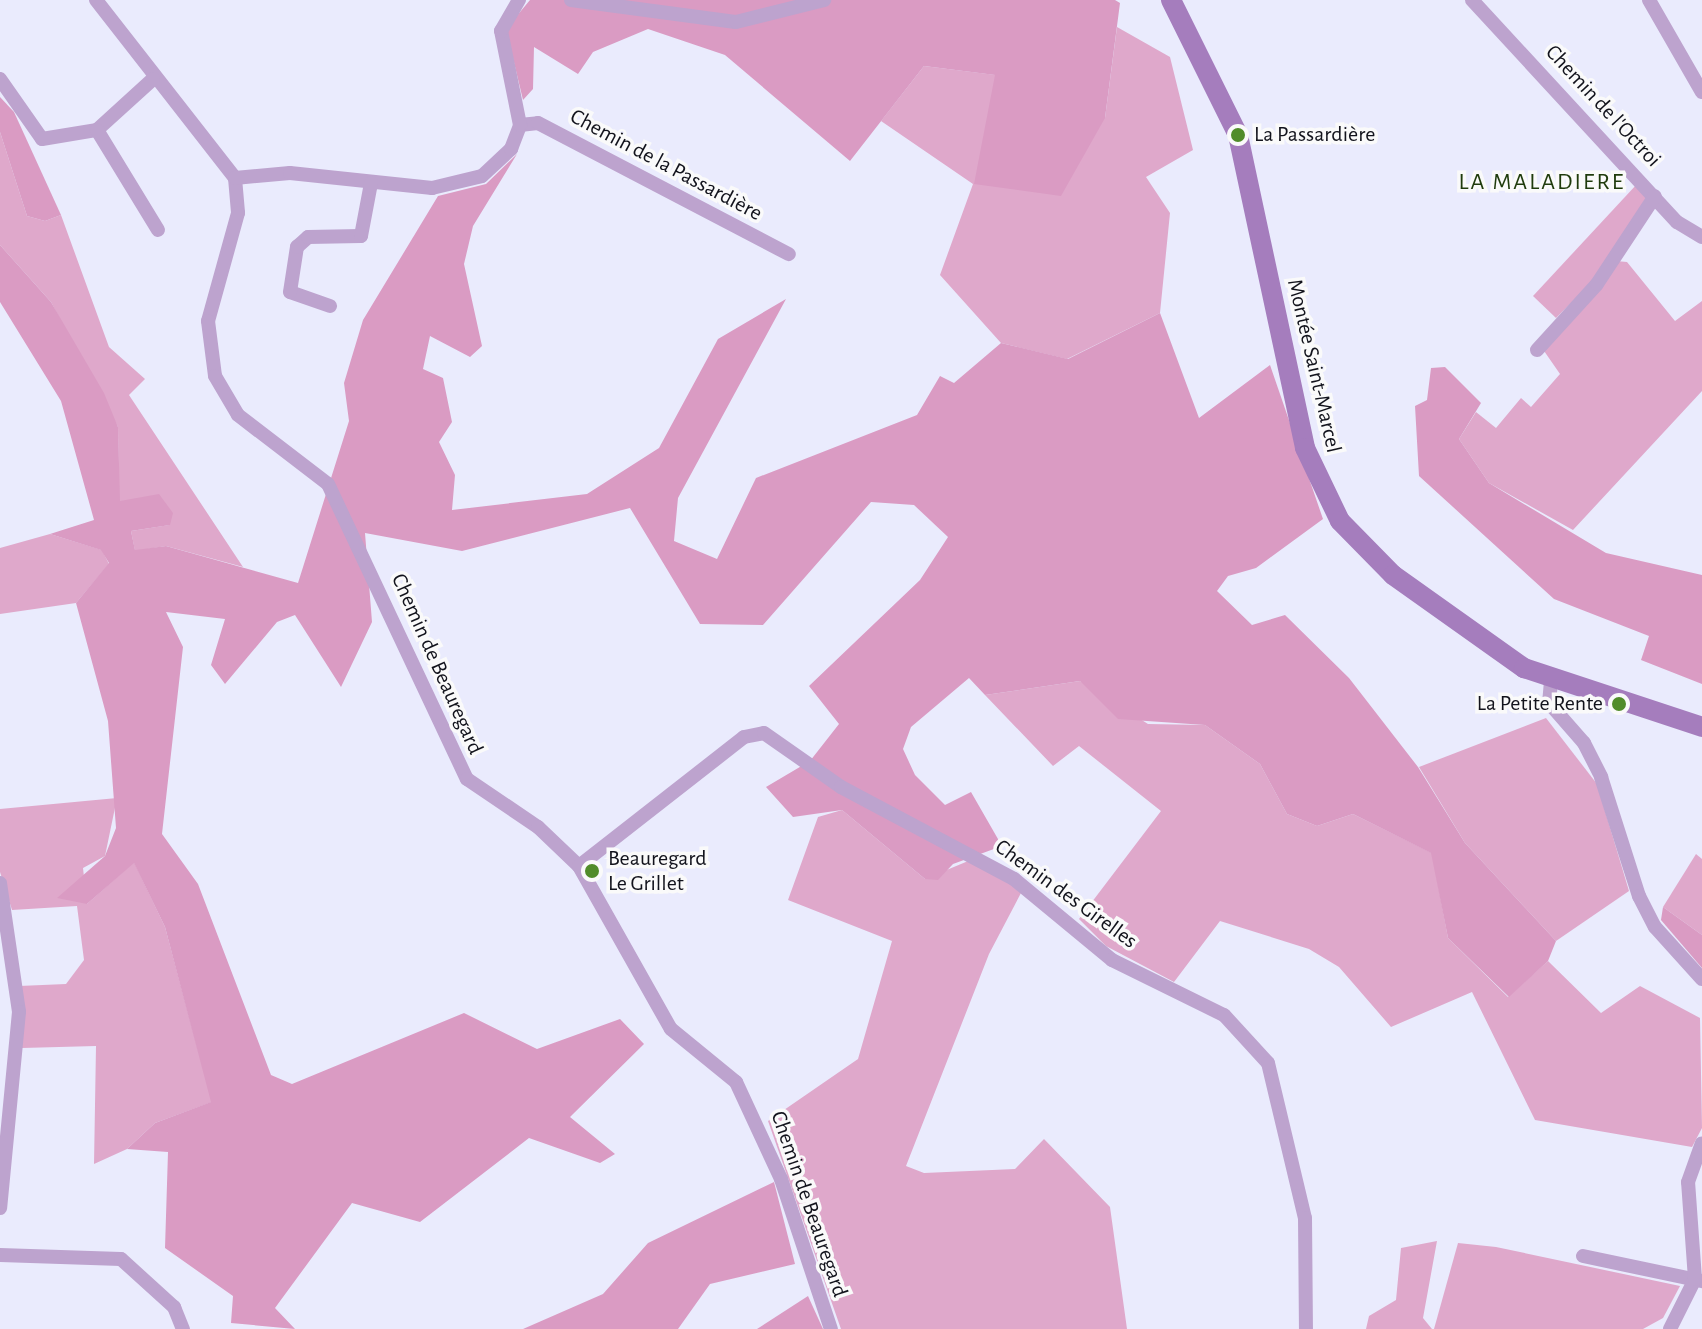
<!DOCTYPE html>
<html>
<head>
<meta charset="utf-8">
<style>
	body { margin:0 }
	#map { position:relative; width:1702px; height:1329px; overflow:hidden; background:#eaebfd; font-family:"Alegreya Sans",sans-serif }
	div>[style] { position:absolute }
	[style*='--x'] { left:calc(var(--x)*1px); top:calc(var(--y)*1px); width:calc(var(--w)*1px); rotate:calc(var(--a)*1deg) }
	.green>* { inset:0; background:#dfa8cb }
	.forest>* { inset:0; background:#da9bc3 }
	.street>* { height:14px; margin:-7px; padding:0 7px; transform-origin:7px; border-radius:7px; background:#bda3ce }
	.secondary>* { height:20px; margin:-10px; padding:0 10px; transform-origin:10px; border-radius:10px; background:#a57dbd }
	.dots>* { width:22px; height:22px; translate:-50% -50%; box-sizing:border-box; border:4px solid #fafafa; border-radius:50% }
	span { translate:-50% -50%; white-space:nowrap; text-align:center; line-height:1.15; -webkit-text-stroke:7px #fafafa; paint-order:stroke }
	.street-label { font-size:22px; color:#12131c }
	.poi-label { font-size:22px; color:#12131c }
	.left { translate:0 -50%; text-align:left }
	.right { translate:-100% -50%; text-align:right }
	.neighbourhood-label { font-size:24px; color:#1f3b0c; letter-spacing:2px }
</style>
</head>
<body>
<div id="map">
	<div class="green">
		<div style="clip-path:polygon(1117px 27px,1170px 57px,1193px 150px,1146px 177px,1170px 213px,1160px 313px,1067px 359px,1001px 343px,940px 275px,973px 184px,881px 121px,924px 66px,996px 75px,1105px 118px)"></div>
		<div style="clip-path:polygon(0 132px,27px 216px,45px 221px,61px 215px,109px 347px,145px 379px,129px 395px,243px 567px,166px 546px,135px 551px,131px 531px,169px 525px,119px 501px,118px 427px,51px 302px,0 245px)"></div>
		<div style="clip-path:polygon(1637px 184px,1648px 195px,1597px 277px,1556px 318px,1533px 296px)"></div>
		<div style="clip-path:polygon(1616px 261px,1627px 262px,1675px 321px,1702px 301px,1702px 391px,1573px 530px,1489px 483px,1459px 439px,1476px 412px,1496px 428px,1521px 398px,1531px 407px,1560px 374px,1542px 348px)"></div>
		<div style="clip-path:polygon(50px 534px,102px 550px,109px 564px,76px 603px,0 614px,0 548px)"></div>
		<div style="clip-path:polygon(1080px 681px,1148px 724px,1205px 725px,1260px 764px,1287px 814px,1317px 826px,1353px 814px,1432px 853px,1448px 938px,1508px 997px,1548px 961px,1601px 1013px,1640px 986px,1700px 1018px,1702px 1128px,1692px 1147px,1535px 1120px,1472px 992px,1391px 1027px,1339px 967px,1309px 949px,1220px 921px,1174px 982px,1106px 946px,1079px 919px,1161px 811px,1079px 746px,1053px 766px,985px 695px)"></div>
		<div style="clip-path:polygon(1546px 718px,1597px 784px,1629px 891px,1556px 941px,1465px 843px,1419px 767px)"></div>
		<div style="clip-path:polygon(117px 798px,105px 856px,83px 868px,87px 904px,134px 862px,165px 927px,212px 1102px,155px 1123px,127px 1149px,94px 1164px,96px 1046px,22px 1048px,19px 986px,66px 984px,84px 960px,77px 906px,12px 910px,0 872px,0 809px)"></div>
		<div style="clip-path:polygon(842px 810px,925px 879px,973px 859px,1022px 891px,989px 954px,906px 1166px,924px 1173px,1015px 1169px,1044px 1139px,1110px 1207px,1127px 1329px,841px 1329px,768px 1121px,858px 1059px,892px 941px,788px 900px,818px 817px)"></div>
		<div style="clip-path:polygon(1696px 854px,1702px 859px,1702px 935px,1663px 907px)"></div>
		<div style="clip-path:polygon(1437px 1241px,1423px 1318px,1432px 1329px,1366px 1329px,1369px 1316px,1396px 1300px,1401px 1248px)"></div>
		<div style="clip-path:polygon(1458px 1243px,1496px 1247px,1680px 1286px,1663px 1318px,1643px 1329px,1434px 1329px)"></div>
	</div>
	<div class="forest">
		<div style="clip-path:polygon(530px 0,1115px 0,1120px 3px,1105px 118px,1061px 196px,974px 184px,995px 75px,924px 66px,850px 161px,725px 55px,648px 29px,593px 52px,578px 74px,534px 47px,533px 89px,523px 100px,506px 29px)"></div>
		<div style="clip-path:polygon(0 97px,14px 112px,61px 215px,45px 221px,27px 216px,0 132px)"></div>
		<div style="clip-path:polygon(517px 154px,473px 226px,464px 264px,482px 346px,470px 357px,430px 336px,423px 369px,443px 378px,452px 422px,439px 442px,455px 475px,452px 510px,587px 494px,659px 448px,718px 339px,786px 299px,678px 498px,674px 541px,717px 559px,756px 478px,917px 415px,940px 376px,954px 383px,1001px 343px,1068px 359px,1160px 313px,1199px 418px,1270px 365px,1323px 519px,1256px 568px,1228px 576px,1217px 591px,1252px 625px,1285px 615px,1349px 678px,1418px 767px,1465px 843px,1556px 941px,1548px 961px,1509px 997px,1448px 938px,1431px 853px,1353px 814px,1317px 826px,1287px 814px,1260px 764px,1205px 725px,1118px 719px,1080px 681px,985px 695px,969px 678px,911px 727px,903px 749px,915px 775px,945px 805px,971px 792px,1002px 846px,953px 864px,938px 880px,925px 879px,842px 810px,793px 817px,766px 787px,810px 761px,839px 724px,809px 686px,920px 580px,948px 537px,914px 505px,871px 502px,763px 625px,700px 624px,630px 508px,462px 551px,365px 533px,372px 622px,341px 687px,295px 615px,277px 622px,225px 684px,211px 665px,225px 619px,166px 612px,183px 647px,162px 834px,198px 884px,271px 1075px,292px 1084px,464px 1013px,537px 1049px,620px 1019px,644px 1044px,570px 1117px,615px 1154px,600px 1163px,529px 1138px,420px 1222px,352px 1203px,275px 1308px,295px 1329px,231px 1323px,233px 1296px,165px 1248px,168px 1152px,127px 1149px,155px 1123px,211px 1102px,165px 927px,134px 863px,87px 904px,57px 898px,105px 856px,116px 828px,108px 721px,76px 603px,109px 563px,101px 550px,50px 534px,94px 520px,61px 401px,0 302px,0 245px,51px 302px,104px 393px,118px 427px,120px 501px,159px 494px,173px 513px,170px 525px,131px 531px,135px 550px,166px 546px,298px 583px,349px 421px,344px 383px,363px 320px,438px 196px,486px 184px)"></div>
		<div style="clip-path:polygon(1445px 367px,1481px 403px,1459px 439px,1489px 483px,1606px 553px,1702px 575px,1702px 684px,1641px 660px,1649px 636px,1554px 599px,1419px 476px,1415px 406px,1427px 400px,1431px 368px)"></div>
		<div style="clip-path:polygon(1663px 907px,1702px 935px,1702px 968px,1661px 920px)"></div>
		<div style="clip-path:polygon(774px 1182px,795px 1264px,710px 1284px,678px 1329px,523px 1329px,603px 1294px,648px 1243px)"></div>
		<div style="clip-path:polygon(808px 1296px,823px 1329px,757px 1329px)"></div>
	</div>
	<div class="street">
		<div style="--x:96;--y:0;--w:226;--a:52"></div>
		<div style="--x:235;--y:178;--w:35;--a:85"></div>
		<div style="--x:238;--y:213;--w:112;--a:105.5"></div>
		<div style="--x:208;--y:321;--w:55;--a:82.7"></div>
		<div style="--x:215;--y:376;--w:45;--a:59.5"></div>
		<div style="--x:238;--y:415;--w:113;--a:37.5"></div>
		<div style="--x:328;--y:484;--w:326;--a:64.8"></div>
		<div style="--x:467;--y:779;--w:86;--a:34.1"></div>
		<div style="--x:538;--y:827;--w:57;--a:43.6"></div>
		<div style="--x:579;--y:866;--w:187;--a:60.6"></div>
		<div style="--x:671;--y:1029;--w:84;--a:39.2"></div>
		<div style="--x:736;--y:1082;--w:107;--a:65.1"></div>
		<div style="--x:781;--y:1179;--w:158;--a:71.6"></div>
		<div style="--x:571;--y:0;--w:166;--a:7.6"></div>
		<div style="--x:736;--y:22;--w:91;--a:-14"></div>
		<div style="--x:1472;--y:0;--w:302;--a:47.3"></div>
		<div style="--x:1677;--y:222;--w:29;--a:31"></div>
		<div style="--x:1649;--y:0;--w:106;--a:60.1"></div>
		<div style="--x:0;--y:79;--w:73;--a:55"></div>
		<div style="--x:42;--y:139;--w:56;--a:-9.3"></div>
		<div style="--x:153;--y:79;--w:76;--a:137.7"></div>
		<div style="--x:97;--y:130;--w:117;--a:58.6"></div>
		<div style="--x:520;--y:125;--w:18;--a:-6"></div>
		<div style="--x:538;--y:123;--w:283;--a:27.6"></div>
		<div style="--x:235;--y:178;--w:55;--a:-5.2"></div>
		<div style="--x:290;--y:173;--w:143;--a:6"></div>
		<div style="--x:432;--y:188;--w:51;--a:-13.5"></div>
		<div style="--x:482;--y:176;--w:40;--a:-43"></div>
		<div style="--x:511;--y:149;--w:26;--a:-69"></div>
		<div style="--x:520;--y:125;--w:96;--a:-101.4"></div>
		<div style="--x:501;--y:31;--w:36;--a:-60"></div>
		<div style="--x:330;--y:306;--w:42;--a:-160.7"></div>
		<div style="--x:290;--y:292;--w:46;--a:-81.2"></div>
		<div style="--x:297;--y:247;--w:15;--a:-42"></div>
		<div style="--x:308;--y:237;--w:53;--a:-1.1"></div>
		<div style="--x:361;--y:236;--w:54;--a:-79.3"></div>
		<div style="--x:1537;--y:350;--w:89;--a:-47.7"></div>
		<div style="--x:1597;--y:284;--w:105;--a:-56.6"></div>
		<div style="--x:1551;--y:681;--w:22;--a:95"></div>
		<div style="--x:1549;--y:703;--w:53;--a:48.8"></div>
		<div style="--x:1584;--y:743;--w:38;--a:63"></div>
		<div style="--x:1601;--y:777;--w:125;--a:72.3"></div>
		<div style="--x:1639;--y:896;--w:35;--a:63"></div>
		<div style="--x:1655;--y:927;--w:70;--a:47.9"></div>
		<div style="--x:579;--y:866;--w:209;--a:-38"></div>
		<div style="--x:744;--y:737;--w:20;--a:-11"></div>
		<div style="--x:764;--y:733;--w:94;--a:35"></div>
		<div style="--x:841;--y:787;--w:196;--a:28"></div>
		<div style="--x:1014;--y:879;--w:127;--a:39.6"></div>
		<div style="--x:1112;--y:960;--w:125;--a:26.2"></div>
		<div style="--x:1224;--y:1015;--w:65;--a:47.5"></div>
		<div style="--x:1268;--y:1063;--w:159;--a:76.6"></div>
		<div style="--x:1305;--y:1218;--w:111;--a:89.5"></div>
		<div style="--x:0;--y:883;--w:130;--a:81.6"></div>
		<div style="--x:19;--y:1012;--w:197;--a:95.5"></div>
		<div style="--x:0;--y:1255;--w:121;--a:1.9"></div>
		<div style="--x:121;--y:1259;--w:72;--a:42.2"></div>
		<div style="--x:174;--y:1307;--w:24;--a:68"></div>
		<div style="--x:1583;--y:1256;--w:122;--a:11.9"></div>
		<div style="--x:1670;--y:1329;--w:56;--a:-63.4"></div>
		<div style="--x:1695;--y:1279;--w:97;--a:-94.1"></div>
		<div style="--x:1688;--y:1182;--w:41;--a:-70.3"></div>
	</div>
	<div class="secondary">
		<div style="--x:1171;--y:0;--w:151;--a:63.6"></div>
		<div style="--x:1238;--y:135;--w:320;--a:77.9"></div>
		<div style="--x:1305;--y:448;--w:81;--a:64.4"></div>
		<div style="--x:1340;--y:521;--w:76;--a:45.5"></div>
		<div style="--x:1393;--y:575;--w:161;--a:35.4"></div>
		<div style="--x:1524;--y:668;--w:188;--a:18.3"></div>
	</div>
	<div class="dots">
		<div style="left:1238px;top:135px;background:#518c2a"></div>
		<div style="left:1619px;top:704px;background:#518c2a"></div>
		<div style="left:592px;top:871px;background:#518c2a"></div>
	</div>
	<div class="street-label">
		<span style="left:1603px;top:106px;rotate:47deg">Chemin de l'Octroi</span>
		<span style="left:666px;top:165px;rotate:28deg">Chemin de la Passardière</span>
		<span style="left:1314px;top:366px;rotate:77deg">Montée Saint-Marcel</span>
		<span style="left:437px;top:664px;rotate:66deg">Chemin de Beauregard</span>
		<span style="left:1066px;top:894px;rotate:36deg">Chemin des Girelles</span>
		<span style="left:809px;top:1204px;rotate:71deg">Chemin de Beauregard</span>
	</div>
	<div class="poi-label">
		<span class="left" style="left:1254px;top:135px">La Passardière</span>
		<span class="right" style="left:1603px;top:704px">La Petite Rente</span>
		<span class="left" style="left:608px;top:871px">Beauregard<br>Le Grillet</span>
	</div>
	<div class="neighbourhood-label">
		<span style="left:1542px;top:183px">LA MALADIERE</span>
	</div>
</div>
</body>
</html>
